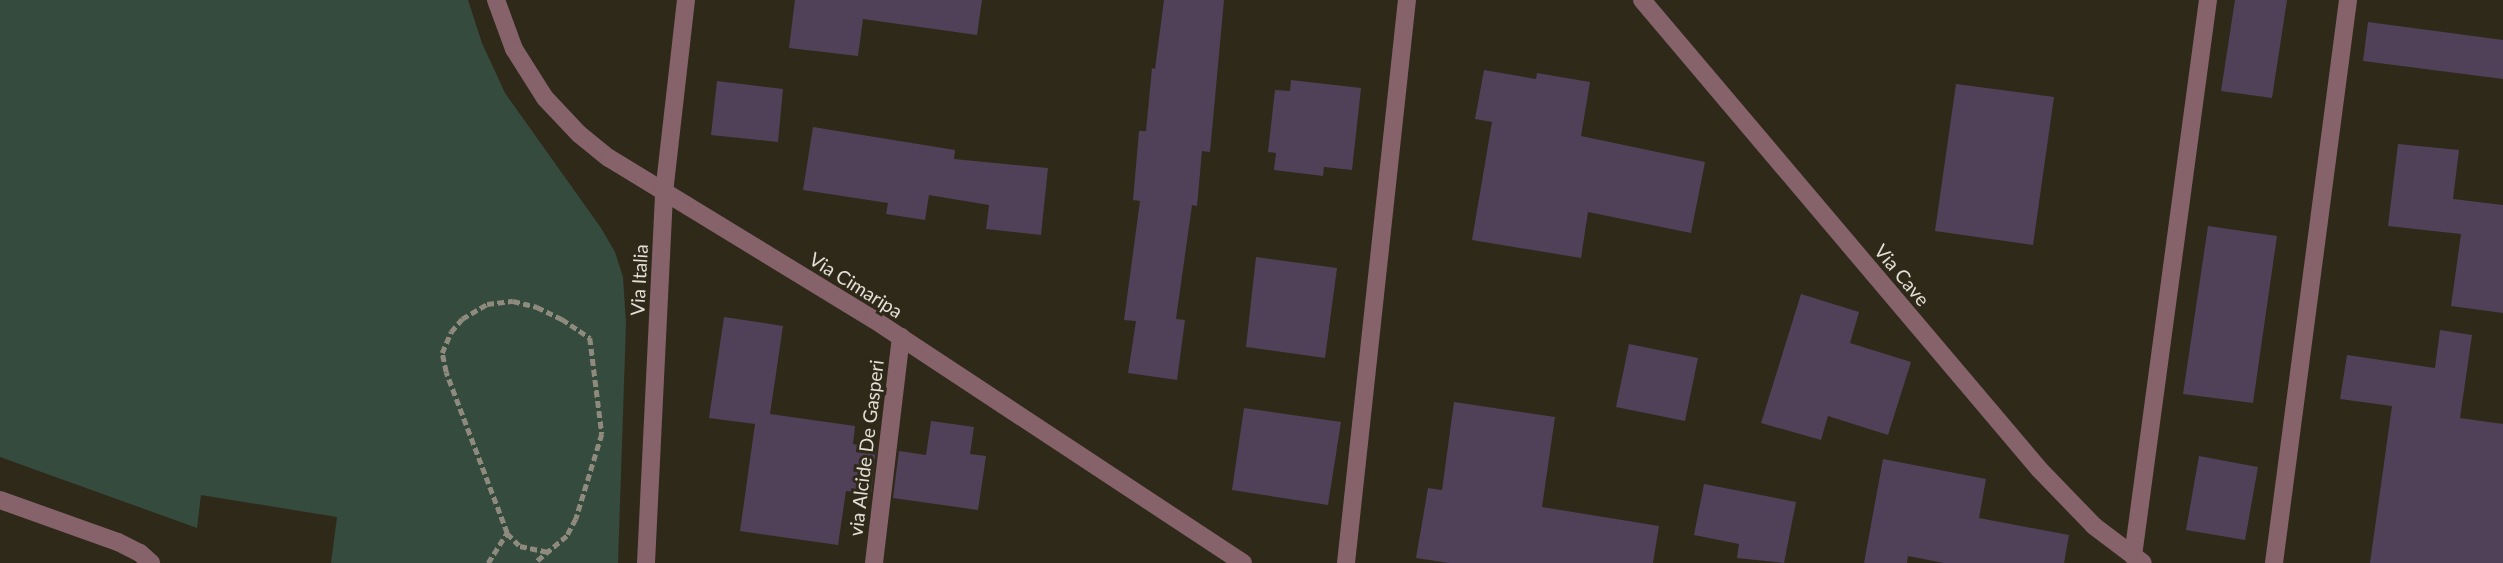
<!DOCTYPE html>
<html>
<head>
<meta charset="utf-8">
<style>
	body { margin:0 }
	#map { position:relative; width:2503px; height:563px; overflow:hidden; background:#2f291a; font-family:Lato,sans-serif }
	div>[style] { position:absolute }
	[style*='--x'] { left:calc(var(--x)*1px); top:calc(var(--y)*1px); width:calc(var(--w)*1px); rotate:calc(var(--a)*1deg) }
	.green>* { inset:0; background:#354b3e }
	.building>* { inset:0; background:#504159 }
	.path>* { height:4.5px; margin-top:-2.25px; transform-origin:0; background:repeating-linear-gradient(90deg,#8f8a7e 0 7px,transparent 0 10.5px) }
	.minor>* { height:18px; margin:-9px; padding:0 9px; transform-origin:9px; border-radius:9px; background:#86626a }
	span { translate:-50% -50%; white-space:nowrap; text-align:center; line-height:1.15; -webkit-text-stroke:6px #2f291a; paint-order:stroke }
	.street-label { font-size:19px; color:#e3dfd6 }
</style>
</head>
<body>
<div id="map">
	<div class="green">
		<div style="clip-path:polygon(0 0,468px 0,482px 43px,505px 93px,601px 228px,615px 252px,623px 277px,626px 323px,618px 563px,331px 563px,337px 517px,201px 495px,197px 528px,0 457px)"></div>
	</div>
	<div class="building">
		<div style="clip-path:polygon(795px 0,982px 0,977px 35px,863px 19px,858px 56px,789px 48px)"></div>
		<div style="clip-path:polygon(1164px 0,1224px 0,1210px 152px,1202px 151px,1197px 206px,1192px 205px,1176px 319px,1185px 320px,1177px 380px,1128px 373px,1136px 321px,1124px 320px,1140px 201px,1133px 200px,1139px 131px,1146px 131px,1152px 68px,1155px 69px)"></div>
		<div style="clip-path:polygon(2235px 0,2287px 0,2272px 98px,2221px 91px)"></div>
		<div style="clip-path:polygon(2368px 22px,2503px 40px,2503px 79px,2363px 61px)"></div>
		<div style="clip-path:polygon(1484px 70px,1536px 79px,1537px 73px,1590px 82px,1581px 136px,1705px 162px,1691px 233px,1588px 212px,1581px 258px,1472px 240px,1492px 122px,1475px 119px)"></div>
		<div style="clip-path:polygon(1291px 80px,1361px 88px,1352px 170px,1324px 167px,1323px 176px,1274px 170px,1276px 153px,1268px 152px,1275px 90px,1290px 91px)"></div>
		<div style="clip-path:polygon(717px 81px,783px 89px,778px 142px,711px 135px)"></div>
		<div style="clip-path:polygon(1956px 84px,2054px 97px,2033px 245px,1935px 231px)"></div>
		<div style="clip-path:polygon(813px 127px,955px 150px,954px 159px,1048px 168px,1041px 235px,986px 229px,989px 205px,929px 195px,925px 220px,886px 214px,888px 203px,803px 190px)"></div>
		<div style="clip-path:polygon(2398px 144px,2459px 150px,2453px 199px,2503px 205px,2503px 313px,2451px 306px,2461px 234px,2388px 226px)"></div>
		<div style="clip-path:polygon(2208px 226px,2277px 236px,2253px 403px,2183px 394px)"></div>
		<div style="clip-path:polygon(1256px 257px,1337px 268px,1325px 358px,1246px 347px)"></div>
		<div style="clip-path:polygon(1801px 294px,1859px 312px,1850px 343px,1911px 362px,1888px 435px,1828px 416px,1821px 440px,1761px 423px)"></div>
		<div style="clip-path:polygon(724px 317px,783px 326px,770px 414px,855px 426px,853px 444px,876px 448px,871px 494px,846px 491px,838px 545px,740px 531px,755px 424px,709px 418px)"></div>
		<div style="clip-path:polygon(2440px 330px,2472px 335px,2460px 418px,2503px 424px,2503px 563px,2370px 563px,2392px 406px,2340px 399px,2347px 355px,2435px 368px)"></div>
		<div style="clip-path:polygon(1629px 344px,1698px 358px,1685px 421px,1616px 407px)"></div>
		<div style="clip-path:polygon(1454px 402px,1555px 417px,1542px 507px,1659px 526px,1653px 563px,1449px 563px,1416px 558px,1428px 488px,1442px 490px)"></div>
		<div style="clip-path:polygon(1244px 408px,1341px 422px,1328px 505px,1232px 490px)"></div>
		<div style="clip-path:polygon(931px 421px,974px 427px,970px 454px,986px 456px,978px 510px,893px 498px,899px 451px,926px 455px)"></div>
		<div style="clip-path:polygon(2199px 456px,2258px 467px,2245px 540px,2186px 530px)"></div>
		<div style="clip-path:polygon(1883px 459px,1986px 479px,1979px 518px,2069px 535px,2064px 563px,1944px 563px,1908px 556px,1907px 563px,1864px 563px)"></div>
		<div style="clip-path:polygon(1704px 484px,1796px 502px,1784px 563px,1737px 558px,1739px 544px,1694px 535px)"></div>
	</div>
	<div class="path">
		<div style="--x:507;--y:533;--w:18;--a:45"></div>
		<div style="--x:520;--y:546;--w:29;--a:12"></div>
		<div style="--x:488;--y:563;--w:36;--a:-58"></div>
		<div style="--x:507;--y:533;--w:172;--a:-110.8"></div>
		<div style="--x:446;--y:372;--w:19;--a:-102"></div>
		<div style="--x:442;--y:353;--w:23;--a:-67"></div>
		<div style="--x:451;--y:332;--w:17;--a:-50"></div>
		<div style="--x:462;--y:319;--w:29;--a:-31"></div>
		<div style="--x:487;--y:304;--w:26;--a:-7"></div>
		<div style="--x:513;--y:301;--w:25;--a:14"></div>
		<div style="--x:537;--y:307;--w:28;--a:26"></div>
		<div style="--x:562;--y:319;--w:34;--a:34"></div>
		<div style="--x:590;--y:338;--w:97;--a:82.9"></div>
		<div style="--x:602;--y:434;--w:89;--a:107"></div>
		<div style="--x:576;--y:519;--w:19;--a:118"></div>
		<div style="--x:567;--y:536;--w:42;--a:139.8"></div>
	</div>
	<div class="minor">
		<div style="--x:496;--y:0;--w:52;--a:69.8"></div>
		<div style="--x:514;--y:49;--w:58;--a:57.7"></div>
		<div style="--x:545;--y:98;--w:50;--a:46.6"></div>
		<div style="--x:579;--y:134;--w:38;--a:39"></div>
		<div style="--x:609;--y:158;--w:309;--a:31.4"></div>
		<div style="--x:873;--y:319;--w:443;--a:33.4"></div>
		<div style="--x:1642;--y:0;--w:614;--a:49.75"></div>
		<div style="--x:2039;--y:469;--w:79;--a:46"></div>
		<div style="--x:2094;--y:526;--w:61;--a:37.1"></div>
		<div style="--x:0;--y:500;--w:125;--a:19.6"></div>
		<div style="--x:118;--y:542;--w:25;--a:27"></div>
		<div style="--x:140;--y:553;--w:15;--a:42"></div>
		<div style="--x:2133;--y:556;--w:561;--a:-82.32"></div>
		<div style="--x:646;--y:563;--w:370;--a:-87.2"></div>
		<div style="--x:664;--y:193;--w:194;--a:-83.5"></div>
		<div style="--x:874;--y:563;--w:228;--a:-83.2"></div>
		<div style="--x:1346;--y:563;--w:566;--a:-83.82"></div>
		<div style="--x:2274;--y:563;--w:568;--a:-82.51"></div>
	</div>
	<div class="street-label">
		<span style="left:1902px;top:275px;rotate:50deg">Via Cave</span>
		<span style="left:639px;top:280px;rotate:-87deg">Via Italia</span>
		<span style="left:856px;top:285px;rotate:32deg">Via Cimaripa</span>
		<span style="left:866px;top:448px;rotate:-83deg">via Alcide De Gasperi</span>
	</div>
</div>
</body>
</html>
